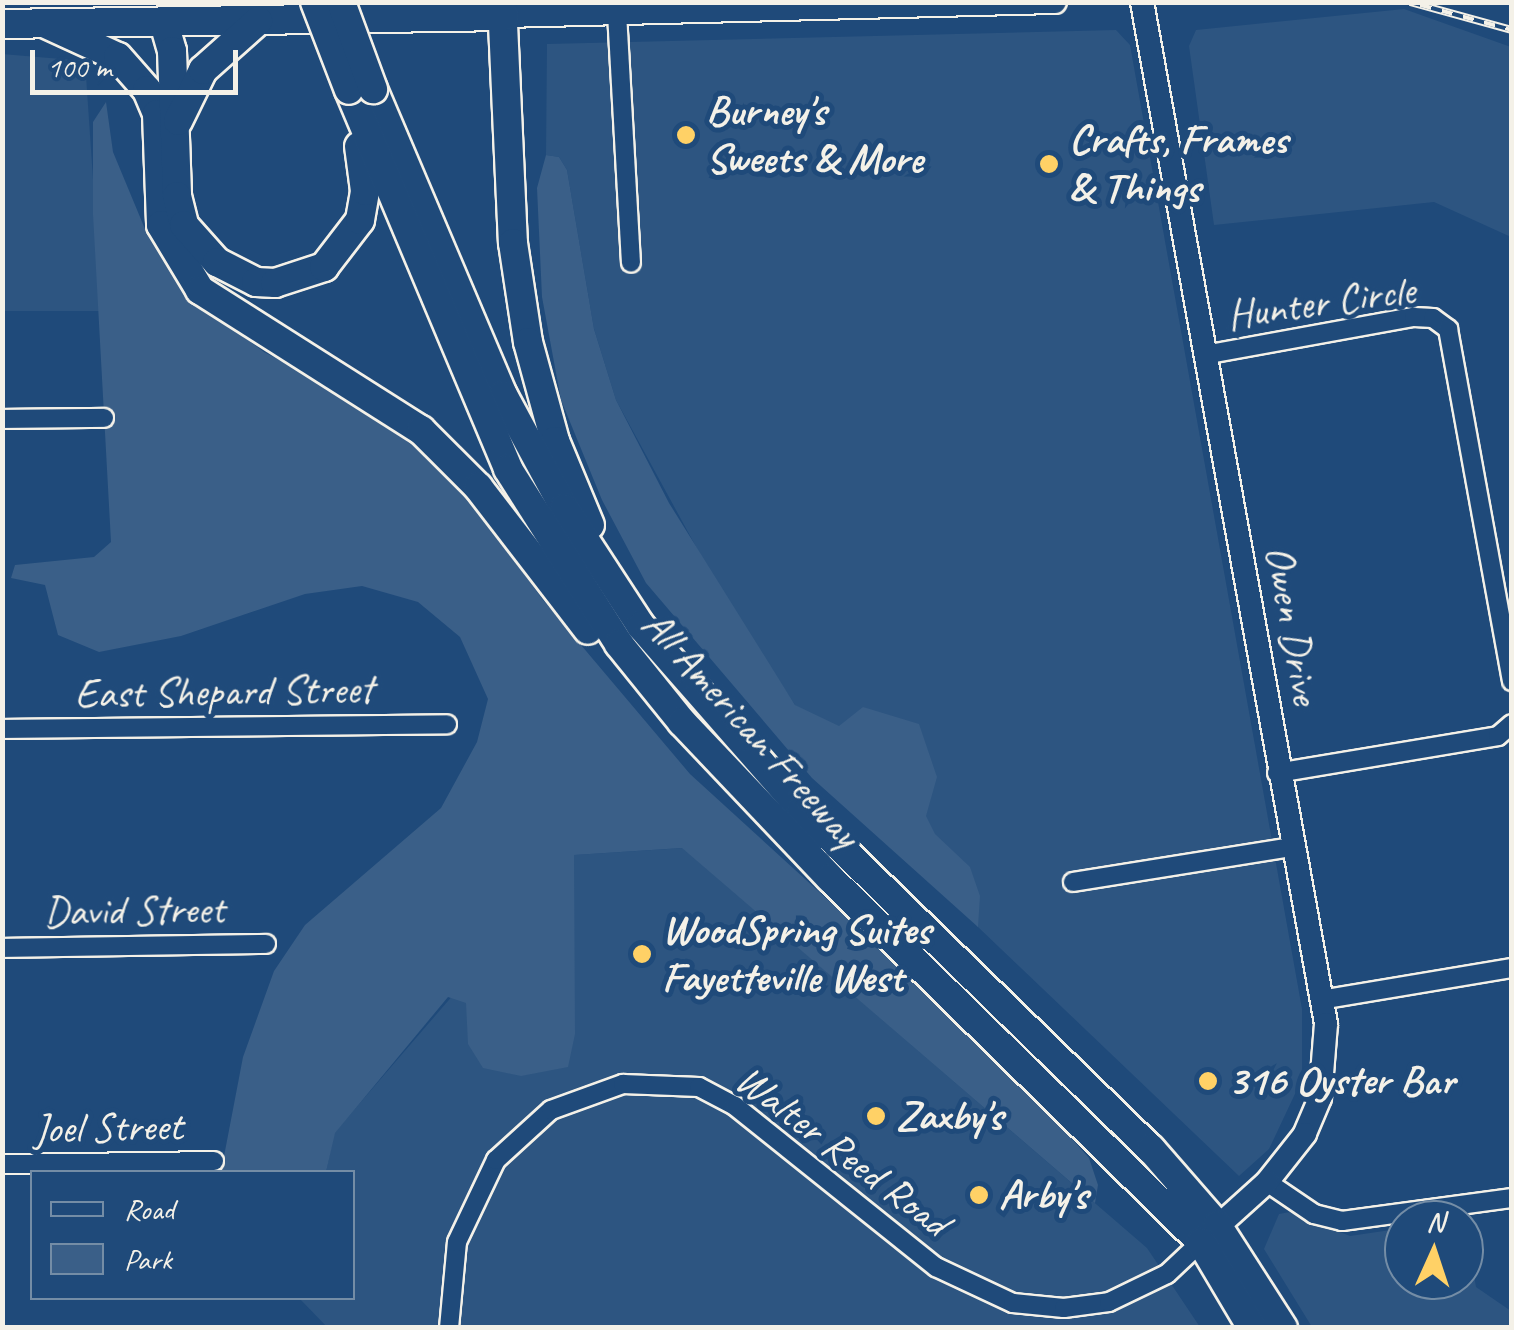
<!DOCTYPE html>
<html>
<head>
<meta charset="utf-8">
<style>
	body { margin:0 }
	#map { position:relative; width:1514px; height:1330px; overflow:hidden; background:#1f4a7a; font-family:Caveat,sans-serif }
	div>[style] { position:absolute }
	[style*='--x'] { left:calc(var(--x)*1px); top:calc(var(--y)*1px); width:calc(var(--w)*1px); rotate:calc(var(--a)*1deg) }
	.built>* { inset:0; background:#2d5581 }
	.green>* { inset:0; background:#3a5f88 }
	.roads { filter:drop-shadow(2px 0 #f4f1e8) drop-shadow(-2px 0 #f4f1e8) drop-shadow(0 2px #f4f1e8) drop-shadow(0 -2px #f4f1e8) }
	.minor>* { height:18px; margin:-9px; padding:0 9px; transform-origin:9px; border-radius:9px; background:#1f4a7a }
	.major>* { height:22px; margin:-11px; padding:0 11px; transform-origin:11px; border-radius:11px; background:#1f4a7a }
	.highway>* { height:28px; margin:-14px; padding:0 14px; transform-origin:14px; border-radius:14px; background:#1f4a7a }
	.rail>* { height:8px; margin-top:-4px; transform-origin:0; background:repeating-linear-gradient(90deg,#1f4a7a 0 11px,#f4f1e8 0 22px); box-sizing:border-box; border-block:2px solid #f4f1e8 }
	.bridges { filter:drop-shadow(2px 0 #f4f1e8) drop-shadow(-2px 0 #f4f1e8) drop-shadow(0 2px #f4f1e8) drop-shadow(0 -2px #f4f1e8) }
	.highway-bridge>* { height:28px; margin:-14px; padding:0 14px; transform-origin:14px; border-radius:14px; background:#1f4a7a }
	.dots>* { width:28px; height:28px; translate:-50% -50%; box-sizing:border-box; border:5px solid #1f4a7a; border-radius:50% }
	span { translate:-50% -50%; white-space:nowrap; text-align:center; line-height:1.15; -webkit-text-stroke:10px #1f4a7a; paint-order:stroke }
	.poi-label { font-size:42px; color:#f4f1e8; font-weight:700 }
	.left { translate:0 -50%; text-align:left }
	.street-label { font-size:42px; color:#f4f1e8 }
	.frame { position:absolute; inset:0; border:5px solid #f4f1e8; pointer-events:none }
	.legend { position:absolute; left:30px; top:1170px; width:325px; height:130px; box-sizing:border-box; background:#1f4a7a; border:2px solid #748da6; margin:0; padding:12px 18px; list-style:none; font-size:30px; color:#f4f1e8 }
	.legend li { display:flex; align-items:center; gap:20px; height:50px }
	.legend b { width:50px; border:2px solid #748da6 }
	.north { position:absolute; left:1384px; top:1200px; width:100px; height:100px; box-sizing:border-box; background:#1f4a7a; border:2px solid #748da6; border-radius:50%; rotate:3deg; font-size:28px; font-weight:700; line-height:40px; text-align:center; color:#f4f1e8 }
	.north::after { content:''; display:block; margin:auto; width:35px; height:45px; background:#ffd166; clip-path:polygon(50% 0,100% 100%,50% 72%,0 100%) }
	.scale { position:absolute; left:30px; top:50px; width:208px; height:45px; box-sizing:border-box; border:5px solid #f4f1e8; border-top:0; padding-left:12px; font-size:30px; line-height:35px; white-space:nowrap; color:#f4f1e8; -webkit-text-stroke:8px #1f4a7a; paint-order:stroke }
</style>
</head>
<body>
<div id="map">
	<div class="built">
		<div style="clip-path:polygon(1404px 9px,1511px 47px,1511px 237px,1434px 202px,1214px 225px,1189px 46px,1196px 30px)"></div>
		<div style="clip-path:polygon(1116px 30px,1130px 45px,1302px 1009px,1302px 1079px,1269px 1149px,1239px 1176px,978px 927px,795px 705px,718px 587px,616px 400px,594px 329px,567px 170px,559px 157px,546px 155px,547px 44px)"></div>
		<div style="clip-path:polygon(2px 54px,85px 61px,102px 311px,3px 311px)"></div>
		<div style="clip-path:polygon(683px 848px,1147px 1248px,1200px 1327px,328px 1328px,299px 1298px,352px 1298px,352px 1172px,326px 1172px,334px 1133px,574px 855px)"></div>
		<div style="clip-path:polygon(1290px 1212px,1350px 1236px,1404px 1228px,1404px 1280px,1464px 1280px,1465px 1220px,1476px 1287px,1511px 1311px,1511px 1327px,1312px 1327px,1264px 1249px,1279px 1214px)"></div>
	</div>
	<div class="green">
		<div style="clip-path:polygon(106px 102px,113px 152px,145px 229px,182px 291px,264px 352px,356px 400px,453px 477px,543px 600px,690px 774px,999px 1056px,1089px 1158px,1098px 1185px,1095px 1203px,682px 848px,574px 855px,575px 1034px,568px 1067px,521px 1076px,483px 1068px,468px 1044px,466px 1003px,448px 997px,335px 1133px,326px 1172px,221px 1172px,243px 1057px,274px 971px,305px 925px,441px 808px,477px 742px,488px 699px,460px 637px,418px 602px,362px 586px,305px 594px,181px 636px,99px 652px,58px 635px,45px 585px,11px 578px,15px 565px,94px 557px,111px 542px,93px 214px,93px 122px)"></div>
		<div style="clip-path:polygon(546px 155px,559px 157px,567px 170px,594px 329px,616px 400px,669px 503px,795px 705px,839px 726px,863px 707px,919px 724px,937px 777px,926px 816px,935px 834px,970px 867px,980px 896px,978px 927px,812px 778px,646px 583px,602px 500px,561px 400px,542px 297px,537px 188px)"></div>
	</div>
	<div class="roads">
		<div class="minor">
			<div style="--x:617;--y:13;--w:250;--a:86.8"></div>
			<div style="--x:1204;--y:355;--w:213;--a:-10.3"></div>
			<div style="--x:1414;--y:317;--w:19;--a:3"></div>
			<div style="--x:1433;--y:318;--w:19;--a:36"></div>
			<div style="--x:1448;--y:329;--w:358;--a:79.7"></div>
			<div style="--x:2;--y:419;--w:102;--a:-0.6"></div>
			<div style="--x:2;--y:729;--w:445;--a:-0.6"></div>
			<div style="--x:1277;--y:773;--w:224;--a:-9.5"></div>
			<div style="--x:1498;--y:736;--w:18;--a:-41"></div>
			<div style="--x:1073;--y:882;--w:221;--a:-9.1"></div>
			<div style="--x:2;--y:948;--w:264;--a:-0.9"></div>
			<div style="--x:1321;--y:1000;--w:194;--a:-9.5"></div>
			<div style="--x:2;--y:1164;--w:212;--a:-0.8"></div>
			<div style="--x:1267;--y:1182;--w:57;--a:34.2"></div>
			<div style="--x:1314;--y:1214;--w:29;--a:14"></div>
			<div style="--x:1342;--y:1221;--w:172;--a:-7.7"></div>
			<div style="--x:449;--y:1328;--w:86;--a:-84.7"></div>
			<div style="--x:457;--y:1242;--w:91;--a:-64.6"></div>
			<div style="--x:496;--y:1160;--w:74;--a:-42.3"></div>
			<div style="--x:551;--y:1110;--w:77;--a:-19.9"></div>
			<div style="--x:623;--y:1084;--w:76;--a:2.3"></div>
			<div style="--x:699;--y:1087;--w:41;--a:27.8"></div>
			<div style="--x:735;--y:1106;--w:258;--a:38.7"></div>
			<div style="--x:936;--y:1267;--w:85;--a:25.1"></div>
			<div style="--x:1013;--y:1303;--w:51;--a:5.6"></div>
			<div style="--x:1064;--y:1308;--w:45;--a:-7.6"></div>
			<div style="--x:1109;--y:1302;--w:64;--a:-25.8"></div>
			<div style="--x:1167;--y:1274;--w:47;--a:-43.3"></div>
		</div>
		<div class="major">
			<div style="--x:1142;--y:2;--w:1038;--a:79.79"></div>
			<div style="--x:1326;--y:1024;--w:74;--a:94.6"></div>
			<div style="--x:1320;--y:1098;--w:39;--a:113"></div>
			<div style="--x:1305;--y:1134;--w:61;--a:128.4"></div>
			<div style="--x:1267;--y:1182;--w:84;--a:137.9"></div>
			<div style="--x:505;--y:16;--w:550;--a:-1.46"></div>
		</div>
		<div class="highway">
			<div style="--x:502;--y:2;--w:241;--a:87.4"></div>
			<div style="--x:513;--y:243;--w:100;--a:81.4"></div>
			<div style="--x:528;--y:342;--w:103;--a:74.7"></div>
			<div style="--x:555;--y:441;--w:91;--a:67.4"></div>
			<div style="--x:44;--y:23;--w:81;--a:24.7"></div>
			<div style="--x:118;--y:57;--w:44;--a:48.7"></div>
			<div style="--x:147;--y:90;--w:26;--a:67"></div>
			<div style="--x:157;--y:114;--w:111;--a:87.9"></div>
			<div style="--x:161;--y:225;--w:76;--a:59"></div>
			<div style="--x:200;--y:290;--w:262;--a:32.4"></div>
			<div style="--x:421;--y:430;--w:81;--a:45"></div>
			<div style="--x:478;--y:487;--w:180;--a:52.4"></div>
			<div style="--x:164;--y:23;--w:29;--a:74"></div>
			<div style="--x:172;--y:51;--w:145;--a:88"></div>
			<div style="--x:177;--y:196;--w:30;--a:76"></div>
			<div style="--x:184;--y:225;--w:50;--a:48.3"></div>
			<div style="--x:217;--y:262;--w:44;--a:27.1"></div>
			<div style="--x:256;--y:282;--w:19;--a:3"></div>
			<div style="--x:275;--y:283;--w:52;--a:-18.1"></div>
			<div style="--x:324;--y:267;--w:59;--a:-52.5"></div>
			<div style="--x:360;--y:220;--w:29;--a:-80"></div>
			<div style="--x:365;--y:191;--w:45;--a:-97.6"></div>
			<div style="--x:2;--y:24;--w:503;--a:-0.91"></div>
			<div style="--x:373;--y:89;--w:332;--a:67"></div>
			<div style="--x:503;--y:395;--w:128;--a:61.6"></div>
			<div style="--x:564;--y:508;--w:141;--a:56.9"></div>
			<div style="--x:641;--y:626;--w:243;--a:48.8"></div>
			<div style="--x:801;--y:809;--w:488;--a:44.2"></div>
			<div style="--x:1151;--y:1149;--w:101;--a:49"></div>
			<div style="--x:1217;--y:1225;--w:122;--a:57.3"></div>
			<div style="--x:349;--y:90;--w:411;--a:67.2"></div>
			<div style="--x:508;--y:469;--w:207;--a:57.6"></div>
			<div style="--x:619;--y:644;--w:100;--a:51.1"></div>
			<div style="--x:682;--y:722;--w:215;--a:46.5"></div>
			<div style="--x:830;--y:878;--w:520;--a:44.45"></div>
			<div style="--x:1201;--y:1242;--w:100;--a:59.3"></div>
			<div style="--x:178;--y:121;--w:57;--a:-63.9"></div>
			<div style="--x:203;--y:70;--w:74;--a:-41.7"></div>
		</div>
	</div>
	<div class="rail">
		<div style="--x:1410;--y:2;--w:106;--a:15.4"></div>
	</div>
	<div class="bridges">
		<div class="highway-bridge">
			<div style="--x:315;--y:2;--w:94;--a:68.9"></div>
			<div style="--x:341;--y:2;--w:93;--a:69.8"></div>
		</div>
	</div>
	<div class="dots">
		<div style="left:686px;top:135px;background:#ffd166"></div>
		<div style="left:1049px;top:164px;background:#ffd166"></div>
		<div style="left:642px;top:954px;background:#ffd166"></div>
		<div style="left:1208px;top:1081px;background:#ffd166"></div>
		<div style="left:876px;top:1116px;background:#ffd166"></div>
		<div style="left:979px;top:1195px;background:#ffd166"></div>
	</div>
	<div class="poi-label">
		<span class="left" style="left:706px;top:135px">Burney's<br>Sweets &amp; More</span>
		<span class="left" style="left:1069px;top:164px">Crafts, Frames<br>&amp; Things</span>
		<span class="left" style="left:662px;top:954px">WoodSpring Suites<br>Fayetteville West</span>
		<span class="left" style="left:1228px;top:1081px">316 Oyster Bar</span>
		<span class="left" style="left:896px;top:1116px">Zaxby's</span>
		<span class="left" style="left:999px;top:1195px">Arby's</span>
	</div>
	<div class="street-label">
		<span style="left:1321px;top:303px;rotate:-8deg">Hunter Circle</span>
		<span style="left:1292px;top:625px;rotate:80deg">Owen Drive</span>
		<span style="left:224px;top:692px;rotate:-1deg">East Shepard Street</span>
		<span style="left:751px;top:729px;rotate:48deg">All American Freeway</span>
		<span style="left:134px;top:911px;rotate:-1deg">David Street</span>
		<span style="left:108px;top:1128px;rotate:-1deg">Joel Street</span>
		<span style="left:842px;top:1151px;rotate:37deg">Walter Reed Road</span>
	</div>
	<div class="frame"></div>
	<ul class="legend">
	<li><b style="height:12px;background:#1f4a7a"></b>Road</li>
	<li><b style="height:28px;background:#3a5f88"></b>Park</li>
	</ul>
	<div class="north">N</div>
	<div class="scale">100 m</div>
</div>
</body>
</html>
